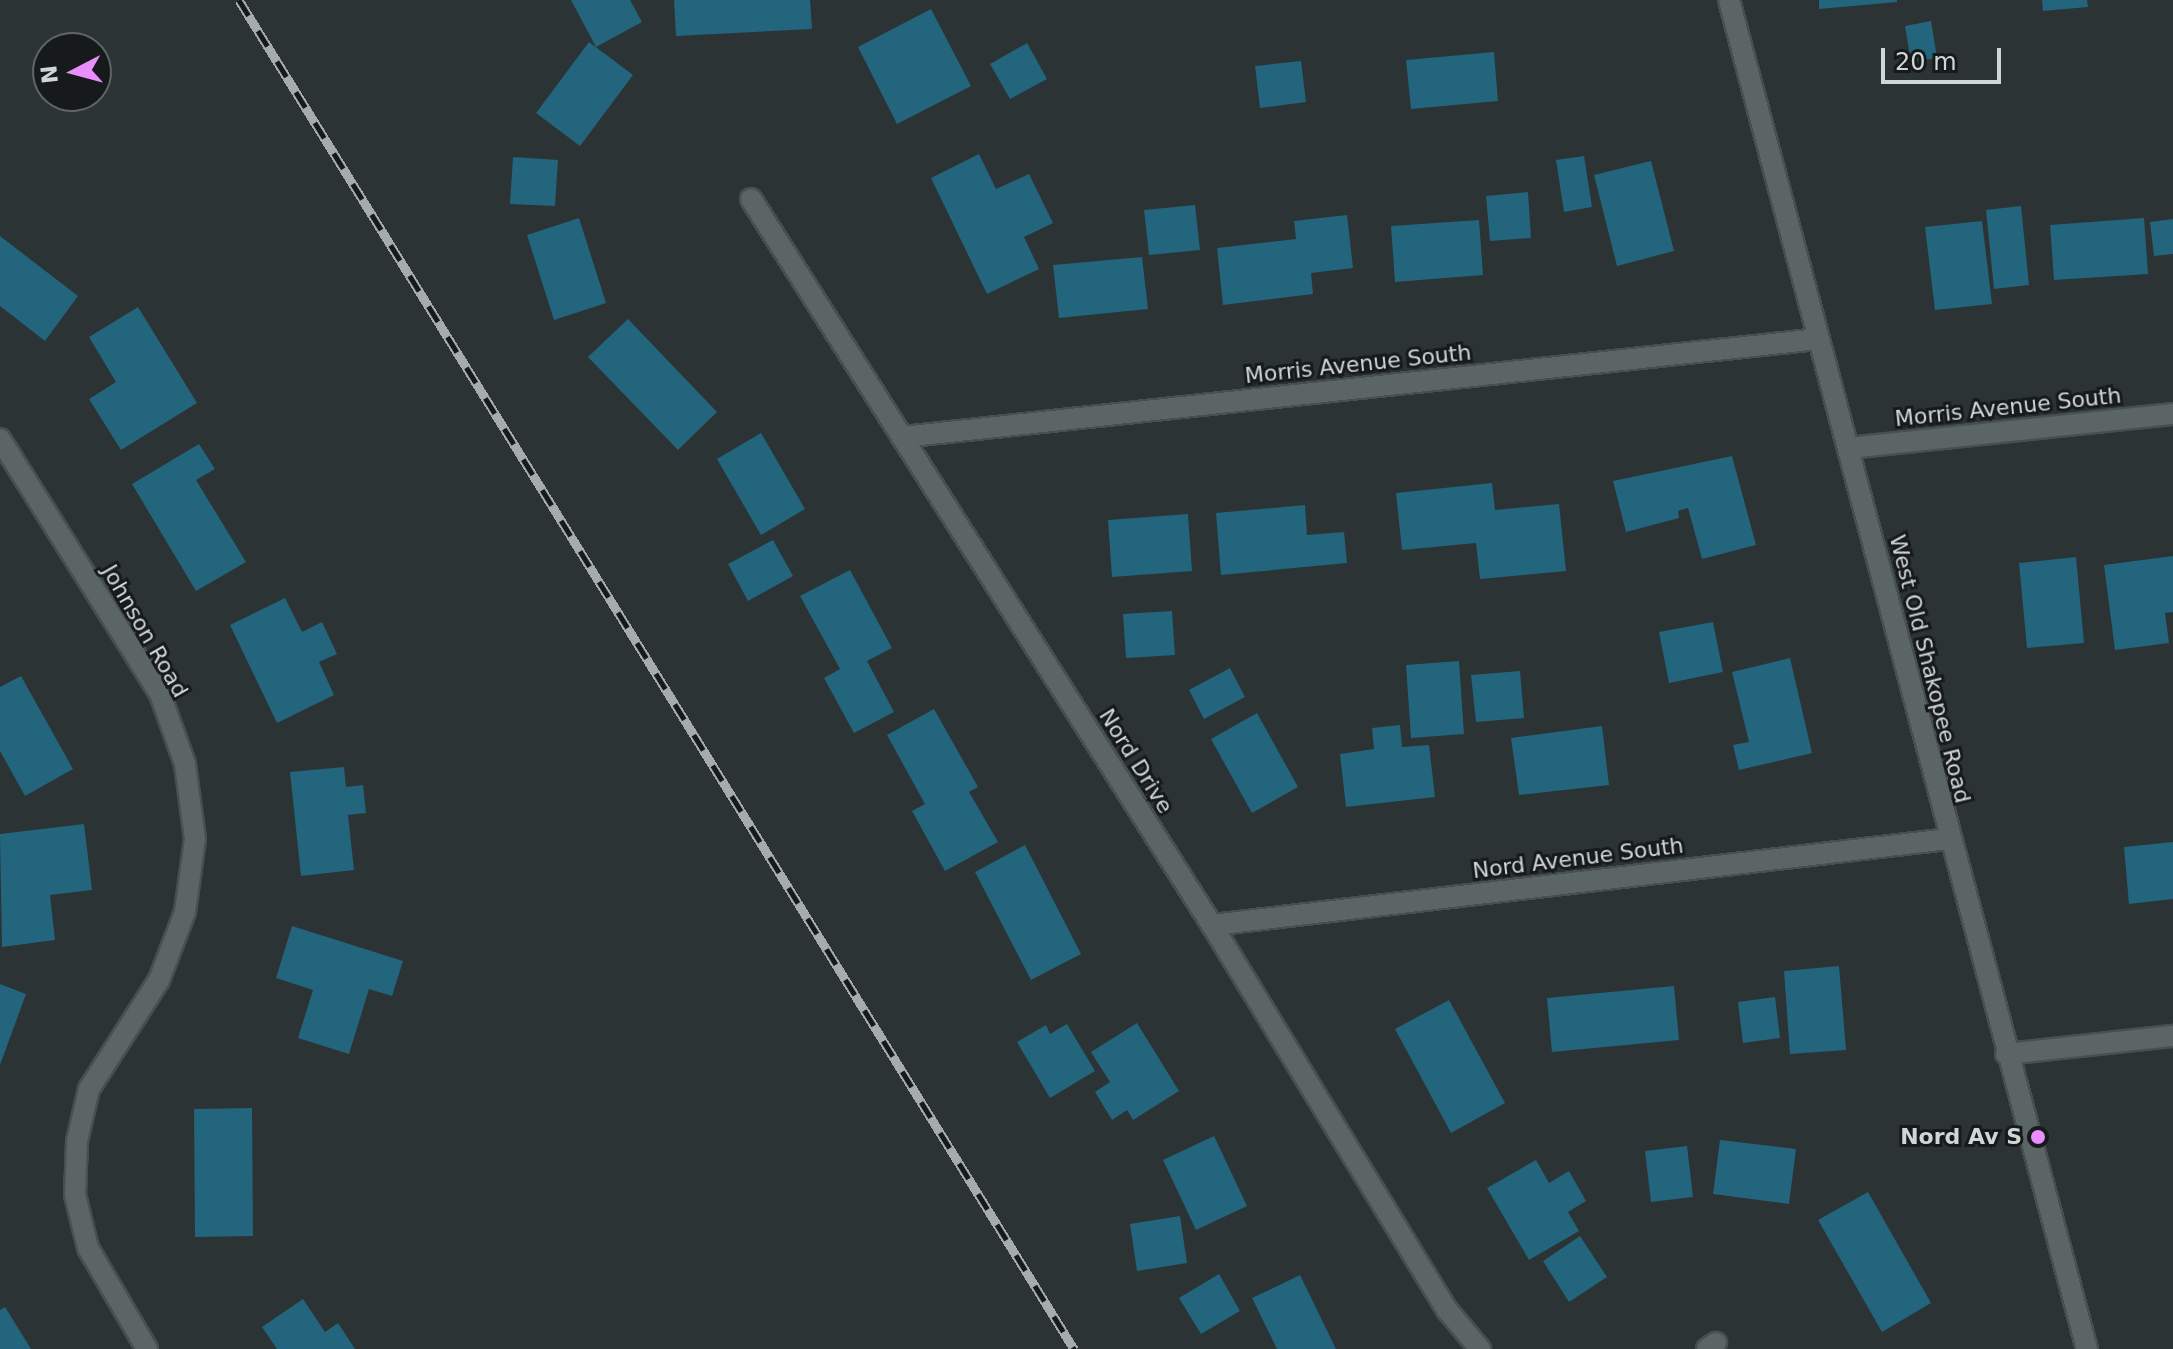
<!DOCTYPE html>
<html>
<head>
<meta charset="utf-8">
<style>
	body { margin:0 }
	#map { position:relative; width:2173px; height:1349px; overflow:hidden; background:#2b3334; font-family:"DejaVu Sans",sans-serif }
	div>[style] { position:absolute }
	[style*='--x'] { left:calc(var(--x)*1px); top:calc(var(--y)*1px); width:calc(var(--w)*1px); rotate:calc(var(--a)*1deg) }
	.building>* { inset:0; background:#22657d }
	.roads { filter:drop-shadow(2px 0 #484f50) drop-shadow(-2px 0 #484f50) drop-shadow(0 2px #484f50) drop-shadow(0 -2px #484f50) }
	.street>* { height:20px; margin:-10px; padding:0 10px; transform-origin:10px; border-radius:10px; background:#5c6566 }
	.secondary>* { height:20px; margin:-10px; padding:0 10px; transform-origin:10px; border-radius:10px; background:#5c6566 }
	.rail>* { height:9px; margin-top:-4.5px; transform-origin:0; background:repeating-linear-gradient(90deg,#161a1a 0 18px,#a6acad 0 36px); box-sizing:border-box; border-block:2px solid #a6acad }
	.dots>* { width:22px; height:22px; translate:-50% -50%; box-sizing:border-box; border:4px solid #161a1a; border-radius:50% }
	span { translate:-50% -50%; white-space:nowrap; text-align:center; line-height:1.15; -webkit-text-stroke:6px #161a1a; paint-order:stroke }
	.street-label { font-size:22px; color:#d0d5d6 }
	.poi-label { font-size:22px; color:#d0d5d6; font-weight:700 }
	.right { translate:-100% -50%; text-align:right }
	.north { position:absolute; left:32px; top:32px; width:80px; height:80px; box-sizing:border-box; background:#161a1a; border:2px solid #606565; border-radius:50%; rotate:264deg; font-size:22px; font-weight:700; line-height:32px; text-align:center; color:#d0d5d6 }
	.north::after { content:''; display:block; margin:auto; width:28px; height:36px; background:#ea8dfd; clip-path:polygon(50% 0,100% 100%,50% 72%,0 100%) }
	.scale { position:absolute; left:1881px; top:48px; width:120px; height:36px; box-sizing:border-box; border:4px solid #d0d5d6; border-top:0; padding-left:10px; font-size:24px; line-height:28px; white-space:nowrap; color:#d0d5d6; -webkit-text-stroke:6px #161a1a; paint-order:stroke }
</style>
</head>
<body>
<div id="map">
	<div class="building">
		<div style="clip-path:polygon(571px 0,630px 0,642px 22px,596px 47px)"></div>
		<div style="clip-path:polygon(674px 0,810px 0,812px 29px,676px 36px)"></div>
		<div style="clip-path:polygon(1819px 0,1897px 0,1897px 2px,1819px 9px)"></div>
		<div style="clip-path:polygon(2042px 0,2087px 0,2088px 7px,2043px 11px)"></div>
		<div style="clip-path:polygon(931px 9px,971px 86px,897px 124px,858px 47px)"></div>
		<div style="clip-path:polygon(1931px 21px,1937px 58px,1911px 62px,1905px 26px)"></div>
		<div style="clip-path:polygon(589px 42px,633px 75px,580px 146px,536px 113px)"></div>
		<div style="clip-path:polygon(1027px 43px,1047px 79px,1010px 99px,990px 64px)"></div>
		<div style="clip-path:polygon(1494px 52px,1498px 101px,1411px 109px,1406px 60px)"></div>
		<div style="clip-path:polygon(1301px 61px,1306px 102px,1260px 108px,1255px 66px)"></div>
		<div style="clip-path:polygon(979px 154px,996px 189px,1029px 174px,1053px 223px,1024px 237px,1039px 269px,987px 294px,931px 178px)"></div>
		<div style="clip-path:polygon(1584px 156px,1592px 207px,1564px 212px,1556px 160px)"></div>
		<div style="clip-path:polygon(513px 157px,558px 160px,555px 206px,510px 204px)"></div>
		<div style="clip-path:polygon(1651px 161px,1674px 251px,1617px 266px,1594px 175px)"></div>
		<div style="clip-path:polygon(1528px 192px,1531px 238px,1490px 241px,1486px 196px)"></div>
		<div style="clip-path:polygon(1195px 205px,1200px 250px,1149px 255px,1144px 210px)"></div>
		<div style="clip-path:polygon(2021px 206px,2029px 285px,1994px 289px,1986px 210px)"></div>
		<div style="clip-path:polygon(1347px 215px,1353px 268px,1311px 273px,1313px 294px,1223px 305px,1217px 248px,1296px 239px,1294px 221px)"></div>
		<div style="clip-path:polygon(579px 218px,606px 303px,554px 320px,527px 235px)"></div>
		<div style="clip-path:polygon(2144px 218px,2148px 274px,2054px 280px,2050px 225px)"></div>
		<div style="clip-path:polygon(2173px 219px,2173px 254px,2154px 256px,2150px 222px)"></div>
		<div style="clip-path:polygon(1479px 220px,1483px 275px,1395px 282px,1391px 226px)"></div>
		<div style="clip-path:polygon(1982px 221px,1992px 304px,1935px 310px,1925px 227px)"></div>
		<div style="clip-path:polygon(0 236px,78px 296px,45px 341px,0 306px)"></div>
		<div style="clip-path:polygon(1142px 257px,1148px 309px,1059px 318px,1053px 265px)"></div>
		<div style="clip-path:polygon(138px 307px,197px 403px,121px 450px,89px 399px,116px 382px,89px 337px)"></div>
		<div style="clip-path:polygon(628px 319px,717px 412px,678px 450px,588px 357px)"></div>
		<div style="clip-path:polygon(761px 433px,805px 509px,761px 535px,717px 459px)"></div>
		<div style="clip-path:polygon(199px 444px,215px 469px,196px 480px,246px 562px,196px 591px,132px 484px)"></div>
		<div style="clip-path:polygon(1732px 456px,1756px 545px,1702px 559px,1688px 508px,1678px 511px,1679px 518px,1626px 532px,1613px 481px)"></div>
		<div style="clip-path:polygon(1492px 483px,1495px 510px,1559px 504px,1566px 571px,1480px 579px,1476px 543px,1402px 550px,1396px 493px)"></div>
		<div style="clip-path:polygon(1305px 505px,1307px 535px,1344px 532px,1347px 563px,1221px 575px,1216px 513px)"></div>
		<div style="clip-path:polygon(1188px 514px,1192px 571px,1112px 577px,1108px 520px)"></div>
		<div style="clip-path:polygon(773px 540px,793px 576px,748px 601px,728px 564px)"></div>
		<div style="clip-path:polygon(2173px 556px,2173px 612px,2165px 613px,2169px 643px,2115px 650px,2104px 565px)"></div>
		<div style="clip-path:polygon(2076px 557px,2084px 643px,2027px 648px,2019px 563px)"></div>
		<div style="clip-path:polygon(850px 570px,892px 648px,867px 661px,894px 712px,854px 733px,824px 678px,840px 669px,800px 596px)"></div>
		<div style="clip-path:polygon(285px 598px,302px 632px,322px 622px,337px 654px,319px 662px,334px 695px,277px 723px,230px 625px)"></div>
		<div style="clip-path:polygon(1172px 611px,1175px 655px,1126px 658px,1123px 614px)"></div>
		<div style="clip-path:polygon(1713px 622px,1723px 672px,1669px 683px,1659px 632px)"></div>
		<div style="clip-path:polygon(1790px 658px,1812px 753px,1739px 770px,1733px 745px,1749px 742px,1732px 672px)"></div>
		<div style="clip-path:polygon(1459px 661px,1464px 734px,1411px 738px,1406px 665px)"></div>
		<div style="clip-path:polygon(1230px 668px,1245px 697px,1204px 719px,1189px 690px)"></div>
		<div style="clip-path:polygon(1520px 671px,1524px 718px,1476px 722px,1471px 675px)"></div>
		<div style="clip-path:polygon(21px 676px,73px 769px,25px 796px,0 751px,0 687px)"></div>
		<div style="clip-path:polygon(934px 709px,978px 787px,969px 792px,998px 842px,945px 871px,912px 811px,925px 804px,887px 735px)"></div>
		<div style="clip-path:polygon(1257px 713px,1298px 787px,1252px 813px,1211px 739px)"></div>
		<div style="clip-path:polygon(1400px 725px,1402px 747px,1429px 745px,1435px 797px,1346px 807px,1340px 754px,1374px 749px,1372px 728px)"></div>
		<div style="clip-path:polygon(1602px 726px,1609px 785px,1519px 795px,1511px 738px)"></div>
		<div style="clip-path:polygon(344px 767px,346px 787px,363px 785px,366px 813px,348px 815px,354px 870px,301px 876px,290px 772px)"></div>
		<div style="clip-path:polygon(84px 824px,92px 890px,50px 895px,55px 940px,2px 947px,0 834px)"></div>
		<div style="clip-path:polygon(2173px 842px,2173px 899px,2129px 904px,2124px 847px)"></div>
		<div style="clip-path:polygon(1025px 845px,1081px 954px,1031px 980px,975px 872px)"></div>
		<div style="clip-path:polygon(292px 926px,403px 961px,392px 996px,369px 989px,349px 1054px,298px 1038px,313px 990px,276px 978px)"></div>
		<div style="clip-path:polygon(1839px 966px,1846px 1050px,1790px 1054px,1784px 971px)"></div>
		<div style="clip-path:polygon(0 984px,26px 994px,0 1065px)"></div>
		<div style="clip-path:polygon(1674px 986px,1679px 1040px,1552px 1052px,1547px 998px)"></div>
		<div style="clip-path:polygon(1775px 997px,1780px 1038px,1743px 1043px,1738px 1002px)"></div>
		<div style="clip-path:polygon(1449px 1000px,1505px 1103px,1451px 1133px,1395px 1029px)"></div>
		<div style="clip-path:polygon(1137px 1023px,1179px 1091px,1133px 1120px,1127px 1110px,1112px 1120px,1095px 1092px,1110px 1082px,1091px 1052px)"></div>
		<div style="clip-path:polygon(1067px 1024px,1095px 1071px,1050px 1098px,1017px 1042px,1046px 1025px,1050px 1034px)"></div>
		<div style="clip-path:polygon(252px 1108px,253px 1236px,195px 1237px,194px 1109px)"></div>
		<div style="clip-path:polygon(1214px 1136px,1247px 1206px,1196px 1230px,1163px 1160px)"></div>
		<div style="clip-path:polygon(1720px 1140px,1796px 1149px,1789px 1204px,1713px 1194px)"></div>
		<div style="clip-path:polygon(1687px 1146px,1693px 1197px,1651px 1202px,1645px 1151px)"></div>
		<div style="clip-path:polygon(1536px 1160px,1549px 1183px,1569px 1171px,1586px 1201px,1568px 1212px,1579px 1231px,1529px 1260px,1487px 1188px)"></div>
		<div style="clip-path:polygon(1868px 1192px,1931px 1303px,1882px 1332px,1818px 1220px)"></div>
		<div style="clip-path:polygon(1180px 1216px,1187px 1263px,1137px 1271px,1130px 1224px)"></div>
		<div style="clip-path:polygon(1580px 1236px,1607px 1277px,1569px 1302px,1543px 1261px)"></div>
		<div style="clip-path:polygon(1219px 1274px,1240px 1311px,1201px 1334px,1179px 1298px)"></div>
		<div style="clip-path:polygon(1300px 1275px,1336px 1349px,1277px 1349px,1252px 1298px)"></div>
		<div style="clip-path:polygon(303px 1299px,325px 1332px,338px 1323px,355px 1349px,277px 1349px,262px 1327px)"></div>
		<div style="clip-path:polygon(5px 1307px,31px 1349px,0 1349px,0 1310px)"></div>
	</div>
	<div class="roads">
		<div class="street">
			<div style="--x:751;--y:199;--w:860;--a:57.59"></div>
			<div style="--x:1212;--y:925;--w:452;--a:58.6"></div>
			<div style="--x:1448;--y:1311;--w:50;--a:49.9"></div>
			<div style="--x:902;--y:437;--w:922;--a:-6.1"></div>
			<div style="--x:0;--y:439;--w:301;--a:57.9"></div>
			<div style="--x:160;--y:694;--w:74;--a:70.3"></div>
			<div style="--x:185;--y:764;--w:76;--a:82.4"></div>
			<div style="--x:195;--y:839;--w:74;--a:97.8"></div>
			<div style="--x:185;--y:912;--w:73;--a:110.9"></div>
			<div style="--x:159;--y:980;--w:130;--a:122.7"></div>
			<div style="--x:89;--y:1089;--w:53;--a:103"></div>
			<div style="--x:77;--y:1141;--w:54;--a:92.1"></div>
			<div style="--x:75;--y:1195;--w:55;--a:76.2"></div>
			<div style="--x:88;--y:1248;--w:117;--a:59.7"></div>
			<div style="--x:1849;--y:448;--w:326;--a:-6"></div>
			<div style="--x:1212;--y:925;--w:741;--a:-6.66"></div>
			<div style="--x:2006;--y:1054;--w:168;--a:-6.2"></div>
			<div style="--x:1707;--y:1349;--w:11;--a:-34"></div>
		</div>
		<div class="secondary">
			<div style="--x:1729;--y:0;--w:1396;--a:75.14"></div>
		</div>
	</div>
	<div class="rail">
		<div style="--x:239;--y:0;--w:1587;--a:58.24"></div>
	</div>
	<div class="dots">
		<div style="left:2038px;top:1137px;background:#ea8dfd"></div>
	</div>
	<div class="street-label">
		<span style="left:1358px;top:364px;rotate:-6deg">Morris Avenue South</span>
		<span style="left:2008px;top:407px;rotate:-6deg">Morris Avenue South</span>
		<span style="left:145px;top:631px;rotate:60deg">Johnson Road</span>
		<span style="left:1930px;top:669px;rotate:76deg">West Old Shakopee Road</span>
		<span style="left:1136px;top:761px;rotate:58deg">Nord Drive</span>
		<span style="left:1578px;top:858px;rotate:-7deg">Nord Avenue South</span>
	</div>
	<div class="poi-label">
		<span class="right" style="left:2022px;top:1137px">Nord Av S</span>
	</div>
	<div class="north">N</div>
	<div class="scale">20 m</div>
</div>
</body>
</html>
